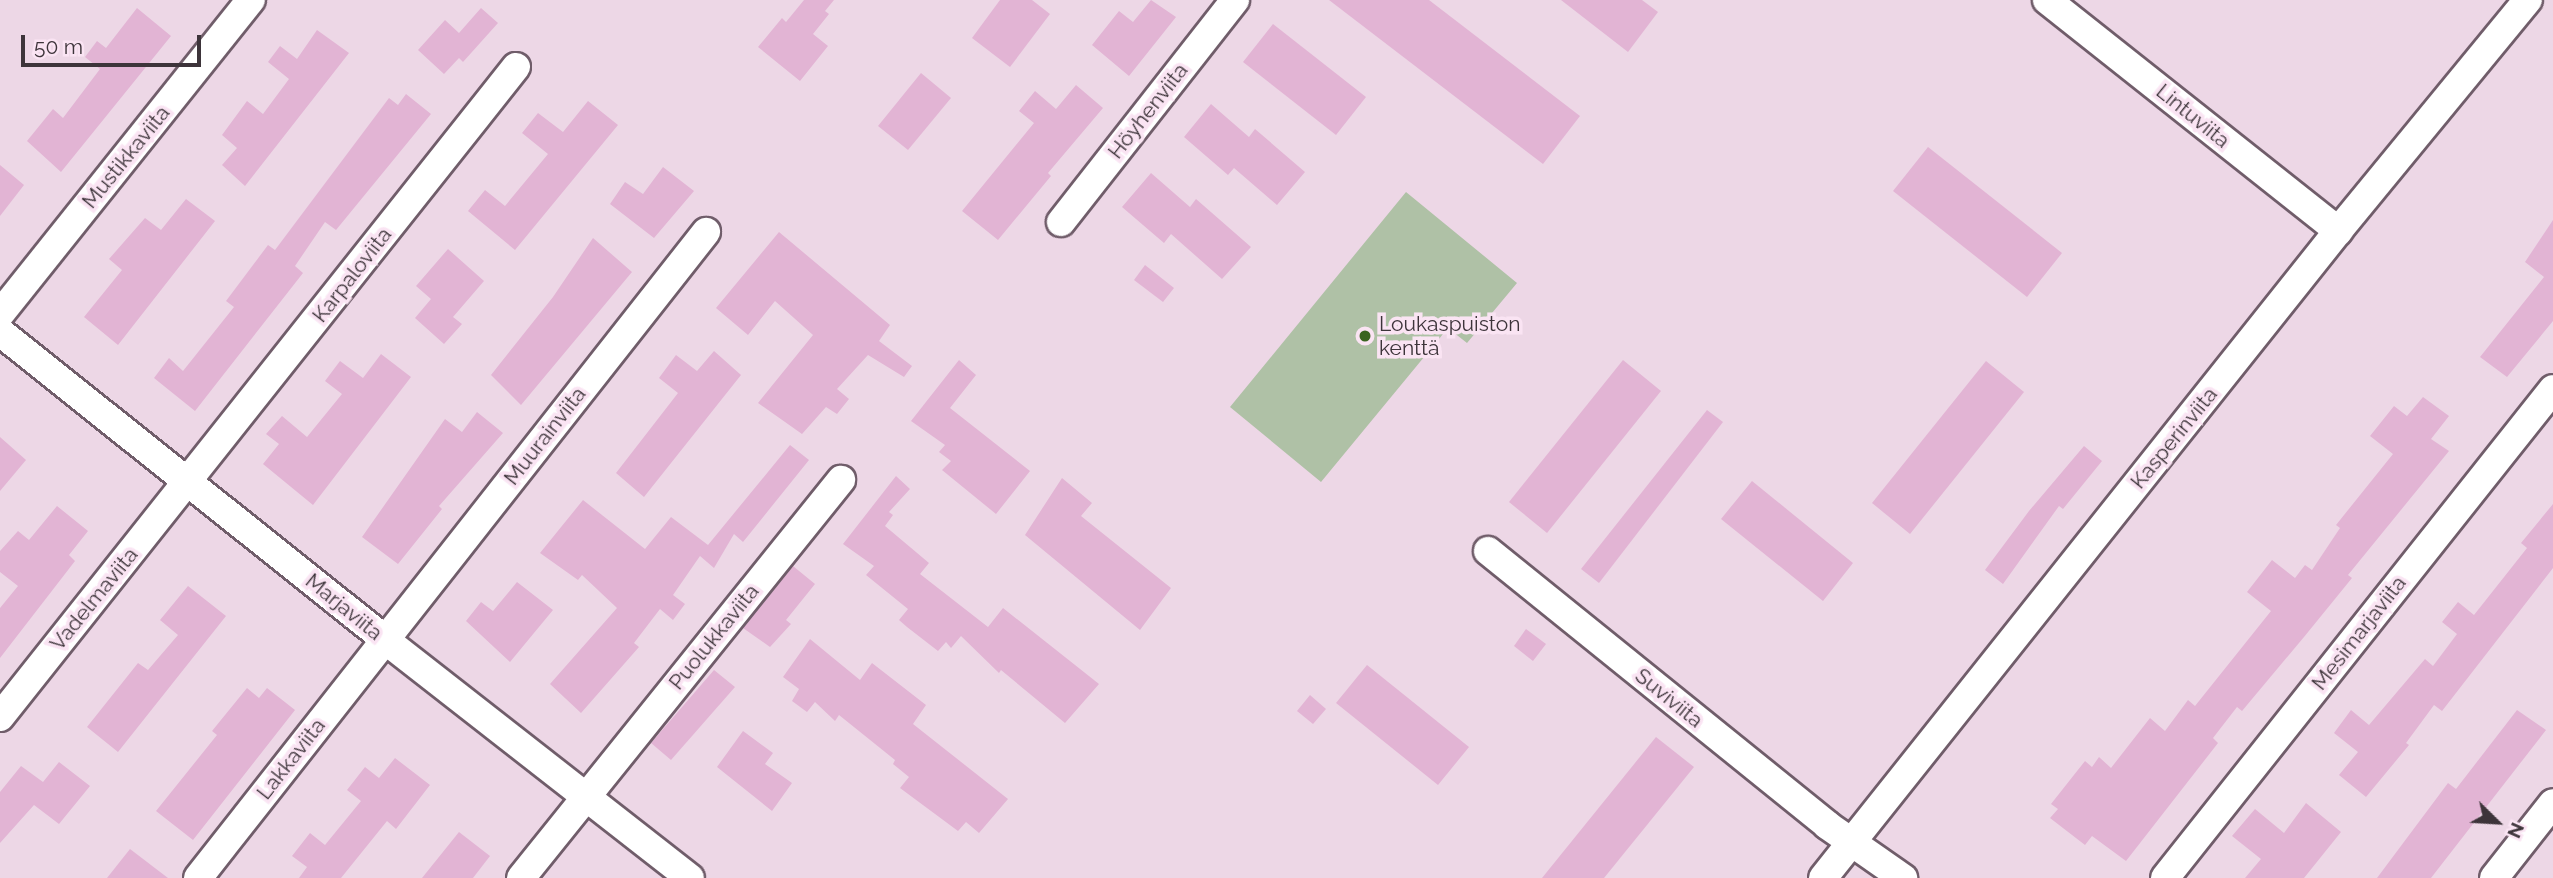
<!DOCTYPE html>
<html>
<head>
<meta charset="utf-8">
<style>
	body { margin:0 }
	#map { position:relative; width:2553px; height:878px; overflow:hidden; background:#edd7e6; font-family:Raleway,sans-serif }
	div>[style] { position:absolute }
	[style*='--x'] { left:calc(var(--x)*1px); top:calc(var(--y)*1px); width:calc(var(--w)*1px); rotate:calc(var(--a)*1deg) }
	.green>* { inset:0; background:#afc1a6 }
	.building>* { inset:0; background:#e2b4d4 }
	.roads { filter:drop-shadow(2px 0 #705d6a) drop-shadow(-2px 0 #705d6a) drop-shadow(0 2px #705d6a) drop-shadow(0 -2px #705d6a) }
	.minor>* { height:28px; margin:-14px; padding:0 14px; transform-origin:14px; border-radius:14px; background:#fff }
	.dots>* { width:19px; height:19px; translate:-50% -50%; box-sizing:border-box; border:4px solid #fae4f3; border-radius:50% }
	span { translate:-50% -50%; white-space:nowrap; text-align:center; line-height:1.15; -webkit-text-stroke:7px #fae4f3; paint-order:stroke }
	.street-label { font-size:21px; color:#3d343a }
	.poi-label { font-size:21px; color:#3d343a }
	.left { translate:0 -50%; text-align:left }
	.north { position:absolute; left:2462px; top:787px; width:70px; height:70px; -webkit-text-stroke:5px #fae4f3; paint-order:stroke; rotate:114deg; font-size:19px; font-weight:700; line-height:28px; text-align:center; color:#3d343a }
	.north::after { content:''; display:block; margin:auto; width:24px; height:32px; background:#3d343a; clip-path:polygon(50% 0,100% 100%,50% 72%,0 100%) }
	.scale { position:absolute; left:21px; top:35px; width:180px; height:32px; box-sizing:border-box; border:4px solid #3d343a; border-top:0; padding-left:9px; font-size:21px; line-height:24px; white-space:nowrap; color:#3d343a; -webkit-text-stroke:5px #fae4f3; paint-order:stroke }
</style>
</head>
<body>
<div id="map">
	<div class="green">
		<div style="clip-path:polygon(1406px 192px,1517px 283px,1467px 343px,1448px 328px,1321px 482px,1230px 407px)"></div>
	</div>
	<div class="building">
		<div style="clip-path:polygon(804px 0,834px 0,825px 11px,829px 14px,813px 34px,828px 46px,800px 81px,758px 47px,782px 18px,786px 22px)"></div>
		<div style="clip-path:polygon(1000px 0,1032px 0,1050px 14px,1010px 67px,972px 38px)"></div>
		<div style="clip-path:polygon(1151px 0,1176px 17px,1129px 76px,1092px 45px,1119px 11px,1133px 22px)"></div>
		<div style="clip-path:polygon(1329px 0,1429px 0,1580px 116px,1543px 164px)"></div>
		<div style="clip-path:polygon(1561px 0,1642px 0,1658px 12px,1628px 52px)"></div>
		<div style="clip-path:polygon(137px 8px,171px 36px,61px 172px,27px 141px,53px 109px,63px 118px,100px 69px,85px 57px,97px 41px,106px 48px)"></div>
		<div style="clip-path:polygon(481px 8px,498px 23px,463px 62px,459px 58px,444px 74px,418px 50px,445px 20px,459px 33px)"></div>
		<div style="clip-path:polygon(1273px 24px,1366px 97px,1336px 135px,1243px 62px)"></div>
		<div style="clip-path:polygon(317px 30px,349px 53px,245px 186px,222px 165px,237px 148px,222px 135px,247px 101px,263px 114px,289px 79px,268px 62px,280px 46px,297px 59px)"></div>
		<div style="clip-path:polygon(921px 73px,951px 98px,908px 150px,878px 126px)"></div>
		<div style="clip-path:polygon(1076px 85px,1103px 108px,1048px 173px,1051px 176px,998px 240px,962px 211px,1034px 123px,1019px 111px,1035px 91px,1056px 109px)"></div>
		<div style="clip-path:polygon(406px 94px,431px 114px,336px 230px,325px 222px,295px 266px,303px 273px,195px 411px,154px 378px,169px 358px,183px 371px,234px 307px,226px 301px,268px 245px,275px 250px,389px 98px,398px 105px)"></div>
		<div style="clip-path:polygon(588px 101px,618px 125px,515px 250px,468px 211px,485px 190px,505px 206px,548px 154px,522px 133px,538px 113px,563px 132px)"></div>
		<div style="clip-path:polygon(1211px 104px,1249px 137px,1255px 129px,1305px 172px,1277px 205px,1234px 168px,1228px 175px,1184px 137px)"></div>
		<div style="clip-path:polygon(1928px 147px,2062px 253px,2027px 297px,1893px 191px)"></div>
		<div style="clip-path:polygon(0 165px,24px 185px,0 216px)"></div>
		<div style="clip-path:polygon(663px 167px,694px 191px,654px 238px,610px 204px,625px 182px,643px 194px)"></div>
		<div style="clip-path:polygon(1151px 173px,1190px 207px,1196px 199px,1251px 247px,1222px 279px,1171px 234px,1164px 243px,1122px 207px)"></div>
		<div style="clip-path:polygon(186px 199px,215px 221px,118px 345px,84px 317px,122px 270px,109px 259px,145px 218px,161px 230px)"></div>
		<div style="clip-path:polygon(2553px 220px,2553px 321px,2507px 377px,2480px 357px,2544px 277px,2525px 262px)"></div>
		<div style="clip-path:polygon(779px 232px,890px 325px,879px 341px,912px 366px,904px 377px,868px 355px,837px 389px,849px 399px,837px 414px,826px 407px,802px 434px,758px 403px,813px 335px,775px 301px,748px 335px,716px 308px)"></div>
		<div style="clip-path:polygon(593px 238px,632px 272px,521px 405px,491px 375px,553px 297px)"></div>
		<div style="clip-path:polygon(448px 249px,484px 281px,453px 317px,462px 324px,444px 344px,415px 318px,431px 299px,416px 286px)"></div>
		<div style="clip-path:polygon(1145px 265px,1174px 288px,1163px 302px,1134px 280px)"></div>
		<div style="clip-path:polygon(714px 351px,741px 375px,644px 497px,616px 473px,678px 393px,659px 378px,676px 355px,697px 371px)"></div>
		<div style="clip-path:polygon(381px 354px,411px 377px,313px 505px,263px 464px,279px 444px,266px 434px,282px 416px,307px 437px,342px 394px,325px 381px,340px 361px,363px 378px)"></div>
		<div style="clip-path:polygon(959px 360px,976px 375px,950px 408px,1030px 471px,996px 514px,942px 470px,951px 461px,939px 452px,945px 445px,911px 421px)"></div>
		<div style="clip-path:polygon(1623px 360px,1661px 391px,1547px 533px,1509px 502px)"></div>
		<div style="clip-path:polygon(1986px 361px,2024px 392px,1910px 534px,1872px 503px)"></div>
		<div style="clip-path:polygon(2423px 397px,2449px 416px,2431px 439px,2449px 451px,2348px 575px,2352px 578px,2304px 637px,2242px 711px,2237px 707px,2213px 738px,2218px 743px,2126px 861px,2092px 836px,2085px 845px,2050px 818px,2058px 809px,2051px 804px,2085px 761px,2092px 767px,2099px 757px,2111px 768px,2150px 718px,2165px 731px,2188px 700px,2195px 706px,2271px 611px,2247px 592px,2272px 560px,2295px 578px,2305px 565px,2312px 570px,2340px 528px,2336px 525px,2393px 454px,2370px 436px,2394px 406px,2407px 416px)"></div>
		<div style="clip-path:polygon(1707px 410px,1723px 422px,1599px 583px,1581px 569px)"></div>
		<div style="clip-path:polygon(477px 412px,503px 433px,439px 506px,442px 509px,398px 564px,362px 537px,445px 419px,462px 432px)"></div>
		<div style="clip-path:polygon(0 437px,26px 460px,0 491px)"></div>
		<div style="clip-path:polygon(790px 445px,809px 460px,743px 542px,734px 534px,714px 568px,700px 556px,673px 595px,685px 604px,673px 620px,660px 609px,634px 643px,639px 647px,581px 713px,550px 684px,617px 608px,582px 575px,578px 580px,540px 553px,583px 500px,645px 549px,671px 517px,708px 545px)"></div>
		<div style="clip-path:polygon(2084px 446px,2102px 461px,2063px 509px,2059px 506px,2003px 584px,1985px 570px,2029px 511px)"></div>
		<div style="clip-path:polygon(896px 476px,910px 489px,889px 512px,893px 515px,885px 526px,929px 563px,920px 574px,988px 627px,1003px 608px,1099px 684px,1065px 723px,1001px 670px,999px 673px,961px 636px,951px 648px,946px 642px,938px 651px,907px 627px,899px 620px,908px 609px,866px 575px,874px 566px,843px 544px)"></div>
		<div style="clip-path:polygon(1062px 478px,1092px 503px,1081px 516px,1171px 588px,1140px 630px,1025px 535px)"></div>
		<div style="clip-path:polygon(1752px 481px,1853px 563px,1823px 601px,1721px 519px)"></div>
		<div style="clip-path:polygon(2553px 504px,2553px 568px,2442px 711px,2434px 705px,2406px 743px,2409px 745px,2366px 797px,2339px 775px,2358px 752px,2334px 733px,2351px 710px,2369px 725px,2425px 659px,2433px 666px,2457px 634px,2442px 622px,2458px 602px,2474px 615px,2527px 548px,2521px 543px)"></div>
		<div style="clip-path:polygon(57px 506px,88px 531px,69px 555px,75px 561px,0 658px,0 608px,18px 586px,0 572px,0 551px,18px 531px,29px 540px)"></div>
		<div style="clip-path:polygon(793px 566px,815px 584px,786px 620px,791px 624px,770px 647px,743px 628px)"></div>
		<div style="clip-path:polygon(517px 582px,553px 610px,510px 662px,466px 621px,481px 602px,493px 611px)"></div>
		<div style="clip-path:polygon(188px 586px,226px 616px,118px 752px,87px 727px,138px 663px,148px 670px,178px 635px,160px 620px)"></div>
		<div style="clip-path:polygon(1526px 629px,1546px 644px,1533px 661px,1514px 646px)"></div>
		<div style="clip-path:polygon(810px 639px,860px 680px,872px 663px,926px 705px,913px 724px,1008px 799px,979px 833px,966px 822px,958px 831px,900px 788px,909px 777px,893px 764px,895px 760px,839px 715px,835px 721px,815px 702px,807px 712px,792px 701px,799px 689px,783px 677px)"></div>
		<div style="clip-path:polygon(1367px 665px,1469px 747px,1438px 785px,1336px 703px)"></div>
		<div style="clip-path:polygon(714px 670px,735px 687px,671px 760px,651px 743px)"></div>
		<div style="clip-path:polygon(247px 688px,259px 698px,267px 688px,295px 710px,193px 840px,156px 811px,217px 735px,212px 731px)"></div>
		<div style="clip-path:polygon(1310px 695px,1326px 709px,1313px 724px,1297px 711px)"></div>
		<div style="clip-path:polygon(2517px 710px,2546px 730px,2431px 878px,2377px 878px,2448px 783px,2456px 789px)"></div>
		<div style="clip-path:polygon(743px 731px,773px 753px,765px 764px,792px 783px,772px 811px,717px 767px)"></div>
		<div style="clip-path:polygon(1656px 737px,1694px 767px,1604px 878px,1542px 878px)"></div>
		<div style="clip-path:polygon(395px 758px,430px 785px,396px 829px,387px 821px,341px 878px,299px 878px,307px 867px,292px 856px,310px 833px,325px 845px,361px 801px,347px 790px,365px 767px,379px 778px)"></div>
		<div style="clip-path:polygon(59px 762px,90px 786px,59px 824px,34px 805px,0 843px,0 792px,21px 766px,43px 782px)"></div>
		<div style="clip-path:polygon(2306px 803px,2341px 832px,2304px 878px,2245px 878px,2261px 859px,2232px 836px,2255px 809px,2284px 833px)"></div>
		<div style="clip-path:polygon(459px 832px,490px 856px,473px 878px,422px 878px)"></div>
		<div style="clip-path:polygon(130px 849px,168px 878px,107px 878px)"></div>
	</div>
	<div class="roads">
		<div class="minor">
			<div style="--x:2047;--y:0;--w:372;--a:38.4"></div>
			<div style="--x:1061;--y:222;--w:282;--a:-51.9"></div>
			<div style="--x:0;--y:314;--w:402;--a:-51.4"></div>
			<div style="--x:0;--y:332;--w:492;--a:38.6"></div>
			<div style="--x:384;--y:639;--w:388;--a:38"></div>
			<div style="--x:1488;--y:551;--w:436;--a:38.9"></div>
			<div style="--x:1827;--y:825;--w:93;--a:34.9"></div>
			<div style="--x:0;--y:717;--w:830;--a:-51.56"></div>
			<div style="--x:198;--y:878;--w:822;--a:-51.82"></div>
			<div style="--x:521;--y:878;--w:511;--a:-51.2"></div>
			<div style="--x:1823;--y:878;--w:827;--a:-51.48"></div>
			<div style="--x:2338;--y:231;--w:299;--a:-50.6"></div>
			<div style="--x:2165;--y:878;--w:624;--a:-51.57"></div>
			<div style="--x:2494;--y:878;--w:95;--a:-51.8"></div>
		</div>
	</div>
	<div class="dots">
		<div style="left:1365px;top:336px;background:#3b6420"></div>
	</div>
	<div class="street-label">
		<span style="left:1148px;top:111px;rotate:-52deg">Höyhenviita</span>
		<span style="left:2193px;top:116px;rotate:39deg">Lintuviita</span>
		<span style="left:126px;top:157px;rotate:-51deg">Mustikkaviita</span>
		<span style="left:352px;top:275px;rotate:-52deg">Karpaloviita</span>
		<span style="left:545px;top:436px;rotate:-52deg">Muurainviita</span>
		<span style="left:2174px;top:438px;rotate:-51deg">Kasperinviita</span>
		<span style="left:94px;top:599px;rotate:-51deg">Vadelmaviita</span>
		<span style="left:344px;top:607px;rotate:39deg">Marjaviita</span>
		<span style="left:2359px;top:633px;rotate:-52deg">Mesimarjaviita</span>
		<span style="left:714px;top:637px;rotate:-51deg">Puolukkaviita</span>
		<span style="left:1669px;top:698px;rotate:39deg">Suviviita</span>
		<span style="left:291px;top:759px;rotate:-52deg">Lakkaviita</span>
	</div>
	<div class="poi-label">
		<span class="left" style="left:1379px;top:336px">Loukaspuiston<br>kenttä</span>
	</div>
	<div class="north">N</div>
	<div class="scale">50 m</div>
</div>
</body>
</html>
